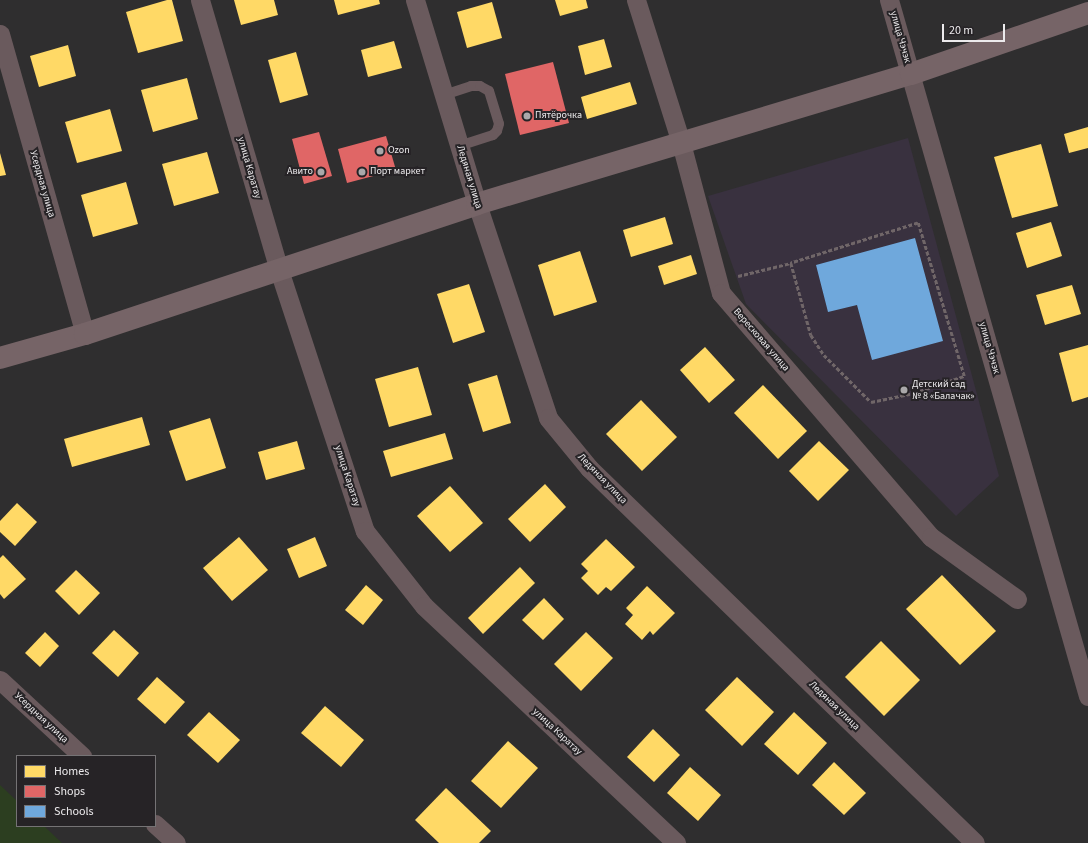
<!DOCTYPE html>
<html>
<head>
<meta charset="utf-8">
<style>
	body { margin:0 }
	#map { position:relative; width:1088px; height:843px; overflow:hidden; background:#2f2e2f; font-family:"Source Sans 3",sans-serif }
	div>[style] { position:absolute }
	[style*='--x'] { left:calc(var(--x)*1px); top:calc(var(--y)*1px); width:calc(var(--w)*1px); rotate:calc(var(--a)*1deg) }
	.education>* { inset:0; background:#39313f }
	.green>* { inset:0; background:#2c3e20 }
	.homes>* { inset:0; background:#ffd966 }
	.shops>* { inset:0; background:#e06666 }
	.schools>* { inset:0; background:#6fa8dc }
	.path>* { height:2.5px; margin-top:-1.25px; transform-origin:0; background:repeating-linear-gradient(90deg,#706668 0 4px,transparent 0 6px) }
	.lane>* { height:10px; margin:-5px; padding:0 5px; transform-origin:5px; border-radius:5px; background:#6a5a5d }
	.street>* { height:19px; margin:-9.5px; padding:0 9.5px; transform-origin:9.5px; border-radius:9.5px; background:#6a5a5d }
	.secondary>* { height:22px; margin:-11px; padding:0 11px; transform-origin:11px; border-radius:11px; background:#766467 }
	.dots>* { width:11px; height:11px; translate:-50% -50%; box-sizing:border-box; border:2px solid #262326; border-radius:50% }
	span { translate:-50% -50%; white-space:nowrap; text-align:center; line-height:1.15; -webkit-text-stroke:4px #262326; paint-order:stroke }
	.street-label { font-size:10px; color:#eceaec }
	.poi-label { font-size:10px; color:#eceaec }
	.left { translate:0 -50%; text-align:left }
	.right { translate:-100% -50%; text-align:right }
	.legend { position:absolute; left:16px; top:755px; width:140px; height:72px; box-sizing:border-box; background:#262326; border:1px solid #757375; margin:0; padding:5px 7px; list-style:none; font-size:12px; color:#eceaec }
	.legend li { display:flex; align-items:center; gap:8px; height:20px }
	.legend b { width:20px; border:1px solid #757375 }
	.scale { position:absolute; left:942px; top:24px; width:63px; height:18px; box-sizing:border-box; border:2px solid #eceaec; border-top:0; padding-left:5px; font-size:12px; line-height:14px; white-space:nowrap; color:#eceaec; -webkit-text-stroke:3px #262326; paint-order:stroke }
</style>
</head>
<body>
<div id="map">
	<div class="education">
		<div style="clip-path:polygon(908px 138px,999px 476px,956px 516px,746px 304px,708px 196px)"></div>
	</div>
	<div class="green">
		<div style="clip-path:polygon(0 785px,17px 801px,17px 826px,44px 826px,62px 843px,0 843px)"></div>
	</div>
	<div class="homes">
		<div style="clip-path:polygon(167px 0,172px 0,183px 41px,138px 53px,126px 12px)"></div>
		<div style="clip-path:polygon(234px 0,274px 0,278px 15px,241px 25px)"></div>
		<div style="clip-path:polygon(334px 0,379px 0,380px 4px,338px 15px)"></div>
		<div style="clip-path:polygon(555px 0,586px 0,588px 8px,560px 16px)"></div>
		<div style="clip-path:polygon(492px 2px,502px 38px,467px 48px,457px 12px)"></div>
		<div style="clip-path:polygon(604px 39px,612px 67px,585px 75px,578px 46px)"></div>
		<div style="clip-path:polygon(394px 41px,402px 68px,368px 77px,361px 50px)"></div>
		<div style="clip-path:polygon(68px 45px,76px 76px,39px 87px,30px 56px)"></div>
		<div style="clip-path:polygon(296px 52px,308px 95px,280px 103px,268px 60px)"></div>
		<div style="clip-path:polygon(187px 78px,198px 119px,153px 132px,141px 90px)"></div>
		<div style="clip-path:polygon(630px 82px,637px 104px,587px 119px,581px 97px)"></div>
		<div style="clip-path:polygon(110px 109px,122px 151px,77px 163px,65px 122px)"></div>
		<div style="clip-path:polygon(1088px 127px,1088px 148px,1069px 153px,1064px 134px)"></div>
		<div style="clip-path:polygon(1041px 144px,1058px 206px,1012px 218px,994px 157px)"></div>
		<div style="clip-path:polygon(207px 152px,219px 193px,174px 206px,162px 164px)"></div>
		<div style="clip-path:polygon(0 153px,6px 175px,0 176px)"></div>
		<div style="clip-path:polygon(126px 182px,138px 224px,93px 237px,81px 195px)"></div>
		<div style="clip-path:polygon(665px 217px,673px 244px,631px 257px,623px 230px)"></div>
		<div style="clip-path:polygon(1051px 222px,1062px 256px,1027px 268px,1016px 233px)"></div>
		<div style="clip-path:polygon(580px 251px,597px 302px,554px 316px,538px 265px)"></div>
		<div style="clip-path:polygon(691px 255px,697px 274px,664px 285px,658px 266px)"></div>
		<div style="clip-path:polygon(469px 284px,485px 332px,453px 343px,437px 294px)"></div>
		<div style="clip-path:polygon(1072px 285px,1081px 314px,1045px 325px,1036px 295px)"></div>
		<div style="clip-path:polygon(1088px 345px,1088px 397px,1072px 402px,1059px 353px)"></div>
		<div style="clip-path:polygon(705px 347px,735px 380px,709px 403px,680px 370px)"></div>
		<div style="clip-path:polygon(418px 367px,432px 415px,389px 427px,375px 379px)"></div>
		<div style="clip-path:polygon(497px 375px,511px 423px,483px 432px,468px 384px)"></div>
		<div style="clip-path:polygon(763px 385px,807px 431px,778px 459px,734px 413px)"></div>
		<div style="clip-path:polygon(641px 400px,677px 437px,642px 471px,606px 434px)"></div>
		<div style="clip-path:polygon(142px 417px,150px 445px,72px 467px,64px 439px)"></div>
		<div style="clip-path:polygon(210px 418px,226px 468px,186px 481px,169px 431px)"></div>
		<div style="clip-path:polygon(445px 433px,453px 459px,391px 477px,383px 451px)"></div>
		<div style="clip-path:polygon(297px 441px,305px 469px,266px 480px,258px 452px)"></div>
		<div style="clip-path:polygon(819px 441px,849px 470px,818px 501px,789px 471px)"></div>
		<div style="clip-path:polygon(545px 484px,566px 507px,530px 542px,508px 519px)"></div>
		<div style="clip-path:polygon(450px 486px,483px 523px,450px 552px,417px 516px)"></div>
		<div style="clip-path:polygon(17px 503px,37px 522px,15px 546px,0 532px,0 521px)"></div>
		<div style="clip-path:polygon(239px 537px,268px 570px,232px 601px,203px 568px)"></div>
		<div style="clip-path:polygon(315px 537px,327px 566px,299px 578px,287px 549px)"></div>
		<div style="clip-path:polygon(606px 539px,635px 567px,611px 591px,606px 587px,598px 595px,581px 578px,588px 571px,581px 564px)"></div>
		<div style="clip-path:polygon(3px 555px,26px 579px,4px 599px,0 594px,0 558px)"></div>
		<div style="clip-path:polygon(520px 567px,535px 583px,483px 634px,468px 618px)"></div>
		<div style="clip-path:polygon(76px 570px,100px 593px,79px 615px,55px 591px)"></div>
		<div style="clip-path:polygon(942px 575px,996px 631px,960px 665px,906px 609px)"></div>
		<div style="clip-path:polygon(366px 585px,383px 600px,363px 625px,345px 610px)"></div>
		<div style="clip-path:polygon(647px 586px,675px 613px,653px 635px,650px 631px,642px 640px,625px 624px,633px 615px,626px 608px)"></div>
		<div style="clip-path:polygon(544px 598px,564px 619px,543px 640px,522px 620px)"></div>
		<div style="clip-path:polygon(114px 630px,139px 653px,118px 677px,92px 653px)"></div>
		<div style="clip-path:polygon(45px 632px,59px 646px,40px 667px,25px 653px)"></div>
		<div style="clip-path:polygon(586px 632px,613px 658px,581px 691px,554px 664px)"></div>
		<div style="clip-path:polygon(881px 641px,920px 680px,884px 716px,845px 677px)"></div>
		<div style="clip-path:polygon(157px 677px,185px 702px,165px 724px,137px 699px)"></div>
		<div style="clip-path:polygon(737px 677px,774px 712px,742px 746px,705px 710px)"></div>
		<div style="clip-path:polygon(325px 706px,364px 740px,341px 767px,301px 733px)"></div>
		<div style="clip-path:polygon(209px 712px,240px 740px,218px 763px,187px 735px)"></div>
		<div style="clip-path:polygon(794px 712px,827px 743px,798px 775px,764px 744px)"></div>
		<div style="clip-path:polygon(653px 729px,680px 755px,654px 782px,627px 757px)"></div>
		<div style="clip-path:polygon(508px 741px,538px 768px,501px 808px,471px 781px)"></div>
		<div style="clip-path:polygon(834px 762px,866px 793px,844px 815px,812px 785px)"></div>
		<div style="clip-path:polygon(690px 767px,721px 795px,698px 821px,667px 793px)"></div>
		<div style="clip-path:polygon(446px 788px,491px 831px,479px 843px,439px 843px,415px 820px)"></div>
	</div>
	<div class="shops">
		<div style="clip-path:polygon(553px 62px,569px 123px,520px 135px,505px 74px)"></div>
		<div style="clip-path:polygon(319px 132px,332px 176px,304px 184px,292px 139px)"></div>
		<div style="clip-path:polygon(386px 136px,396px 170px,347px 183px,338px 149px)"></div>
	</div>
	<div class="schools">
		<div style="clip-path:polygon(915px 238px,943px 341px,872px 360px,857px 305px,828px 312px,816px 265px)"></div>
	</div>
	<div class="path">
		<div style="--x:738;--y:276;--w:55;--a:-13.8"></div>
		<div style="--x:791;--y:263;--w:75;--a:74.5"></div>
		<div style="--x:811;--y:335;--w:24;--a:57"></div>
		<div style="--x:824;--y:355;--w:66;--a:45"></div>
		<div style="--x:871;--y:402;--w:44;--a:-11.8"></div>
		<div style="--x:914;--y:393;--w:53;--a:-18.8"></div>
		<div style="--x:964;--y:376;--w:160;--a:-106.7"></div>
		<div style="--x:918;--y:223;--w:133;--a:162.5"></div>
	</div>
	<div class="lane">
		<div style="--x:444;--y:95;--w:28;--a:-18"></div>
		<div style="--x:471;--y:86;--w:9;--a:0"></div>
		<div style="--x:480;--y:86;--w:10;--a:29"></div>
		<div style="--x:489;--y:91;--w:34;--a:73"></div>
		<div style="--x:499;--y:124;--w:7;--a:106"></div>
		<div style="--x:497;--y:131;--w:6;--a:135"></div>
		<div style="--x:493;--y:135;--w:35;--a:162"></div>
	</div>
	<div class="street">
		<div style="--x:200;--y:0;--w:281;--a:73.7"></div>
		<div style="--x:279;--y:270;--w:275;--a:71.8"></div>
		<div style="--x:365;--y:531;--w:95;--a:51.8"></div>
		<div style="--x:424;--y:606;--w:346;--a:43.2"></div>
		<div style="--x:415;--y:0;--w:213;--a:73.1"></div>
		<div style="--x:477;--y:204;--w:225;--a:71.6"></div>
		<div style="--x:548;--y:418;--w:65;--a:50.6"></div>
		<div style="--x:589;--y:468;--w:538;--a:44.17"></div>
		<div style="--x:636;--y:0;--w:150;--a:72.5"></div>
		<div style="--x:681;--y:143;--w:155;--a:75.1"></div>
		<div style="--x:721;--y:293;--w:322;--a:49.3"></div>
		<div style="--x:931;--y:537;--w:106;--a:35.8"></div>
		<div style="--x:889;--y:0;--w:724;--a:74.04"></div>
		<div style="--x:0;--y:34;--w:312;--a:74.2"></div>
		<div style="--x:0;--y:680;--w:112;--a:42.8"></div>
		<div style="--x:155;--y:824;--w:28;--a:42"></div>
	</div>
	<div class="secondary">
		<div style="--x:0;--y:358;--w:88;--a:-15.8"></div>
		<div style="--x:85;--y:334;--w:413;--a:-18.3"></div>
		<div style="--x:477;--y:204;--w:453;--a:-16.7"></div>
		<div style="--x:911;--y:74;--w:187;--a:-19"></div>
	</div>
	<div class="dots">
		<div style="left:527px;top:116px;background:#aaa8aa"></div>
		<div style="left:380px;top:151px;background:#aaa8aa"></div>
		<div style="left:321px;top:172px;background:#aaa8aa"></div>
		<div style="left:362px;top:172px;background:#aaa8aa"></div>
		<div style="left:904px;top:390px;background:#aaa8aa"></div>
	</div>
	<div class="street-label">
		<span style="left:900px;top:37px;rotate:74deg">улица Чэчэк</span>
		<span style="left:249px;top:168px;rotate:74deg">улица Каратау</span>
		<span style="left:469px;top:177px;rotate:73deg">Ледяная улица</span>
		<span style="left:42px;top:184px;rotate:74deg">Усердная улица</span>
		<span style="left:761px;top:340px;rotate:49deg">Вересковая улица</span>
		<span style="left:989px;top:348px;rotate:74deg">улица Чэчэк</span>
		<span style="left:347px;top:476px;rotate:72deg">улица Каратау</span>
		<span style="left:602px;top:479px;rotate:46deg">Ледяная улица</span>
		<span style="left:834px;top:706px;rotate:44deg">Ледяная улица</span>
		<span style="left:41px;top:718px;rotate:43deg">Усердная улица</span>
		<span style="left:557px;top:732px;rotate:43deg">улица Каратау</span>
	</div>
	<div class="poi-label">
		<span class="left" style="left:535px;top:116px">Пятёрочка</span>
		<span class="left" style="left:388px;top:151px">Ozon</span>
		<span class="right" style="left:313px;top:172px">Авито</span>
		<span class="left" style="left:370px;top:172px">Порт маркет</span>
		<span class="left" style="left:912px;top:390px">Детский сад<br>№ 8 «Балачак»</span>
	</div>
	<ul class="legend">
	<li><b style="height:11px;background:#ffd966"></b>Homes</li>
	<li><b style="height:11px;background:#e06666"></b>Shops</li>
	<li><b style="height:11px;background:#6fa8dc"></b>Schools</li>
	</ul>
	<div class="scale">20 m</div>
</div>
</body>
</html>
